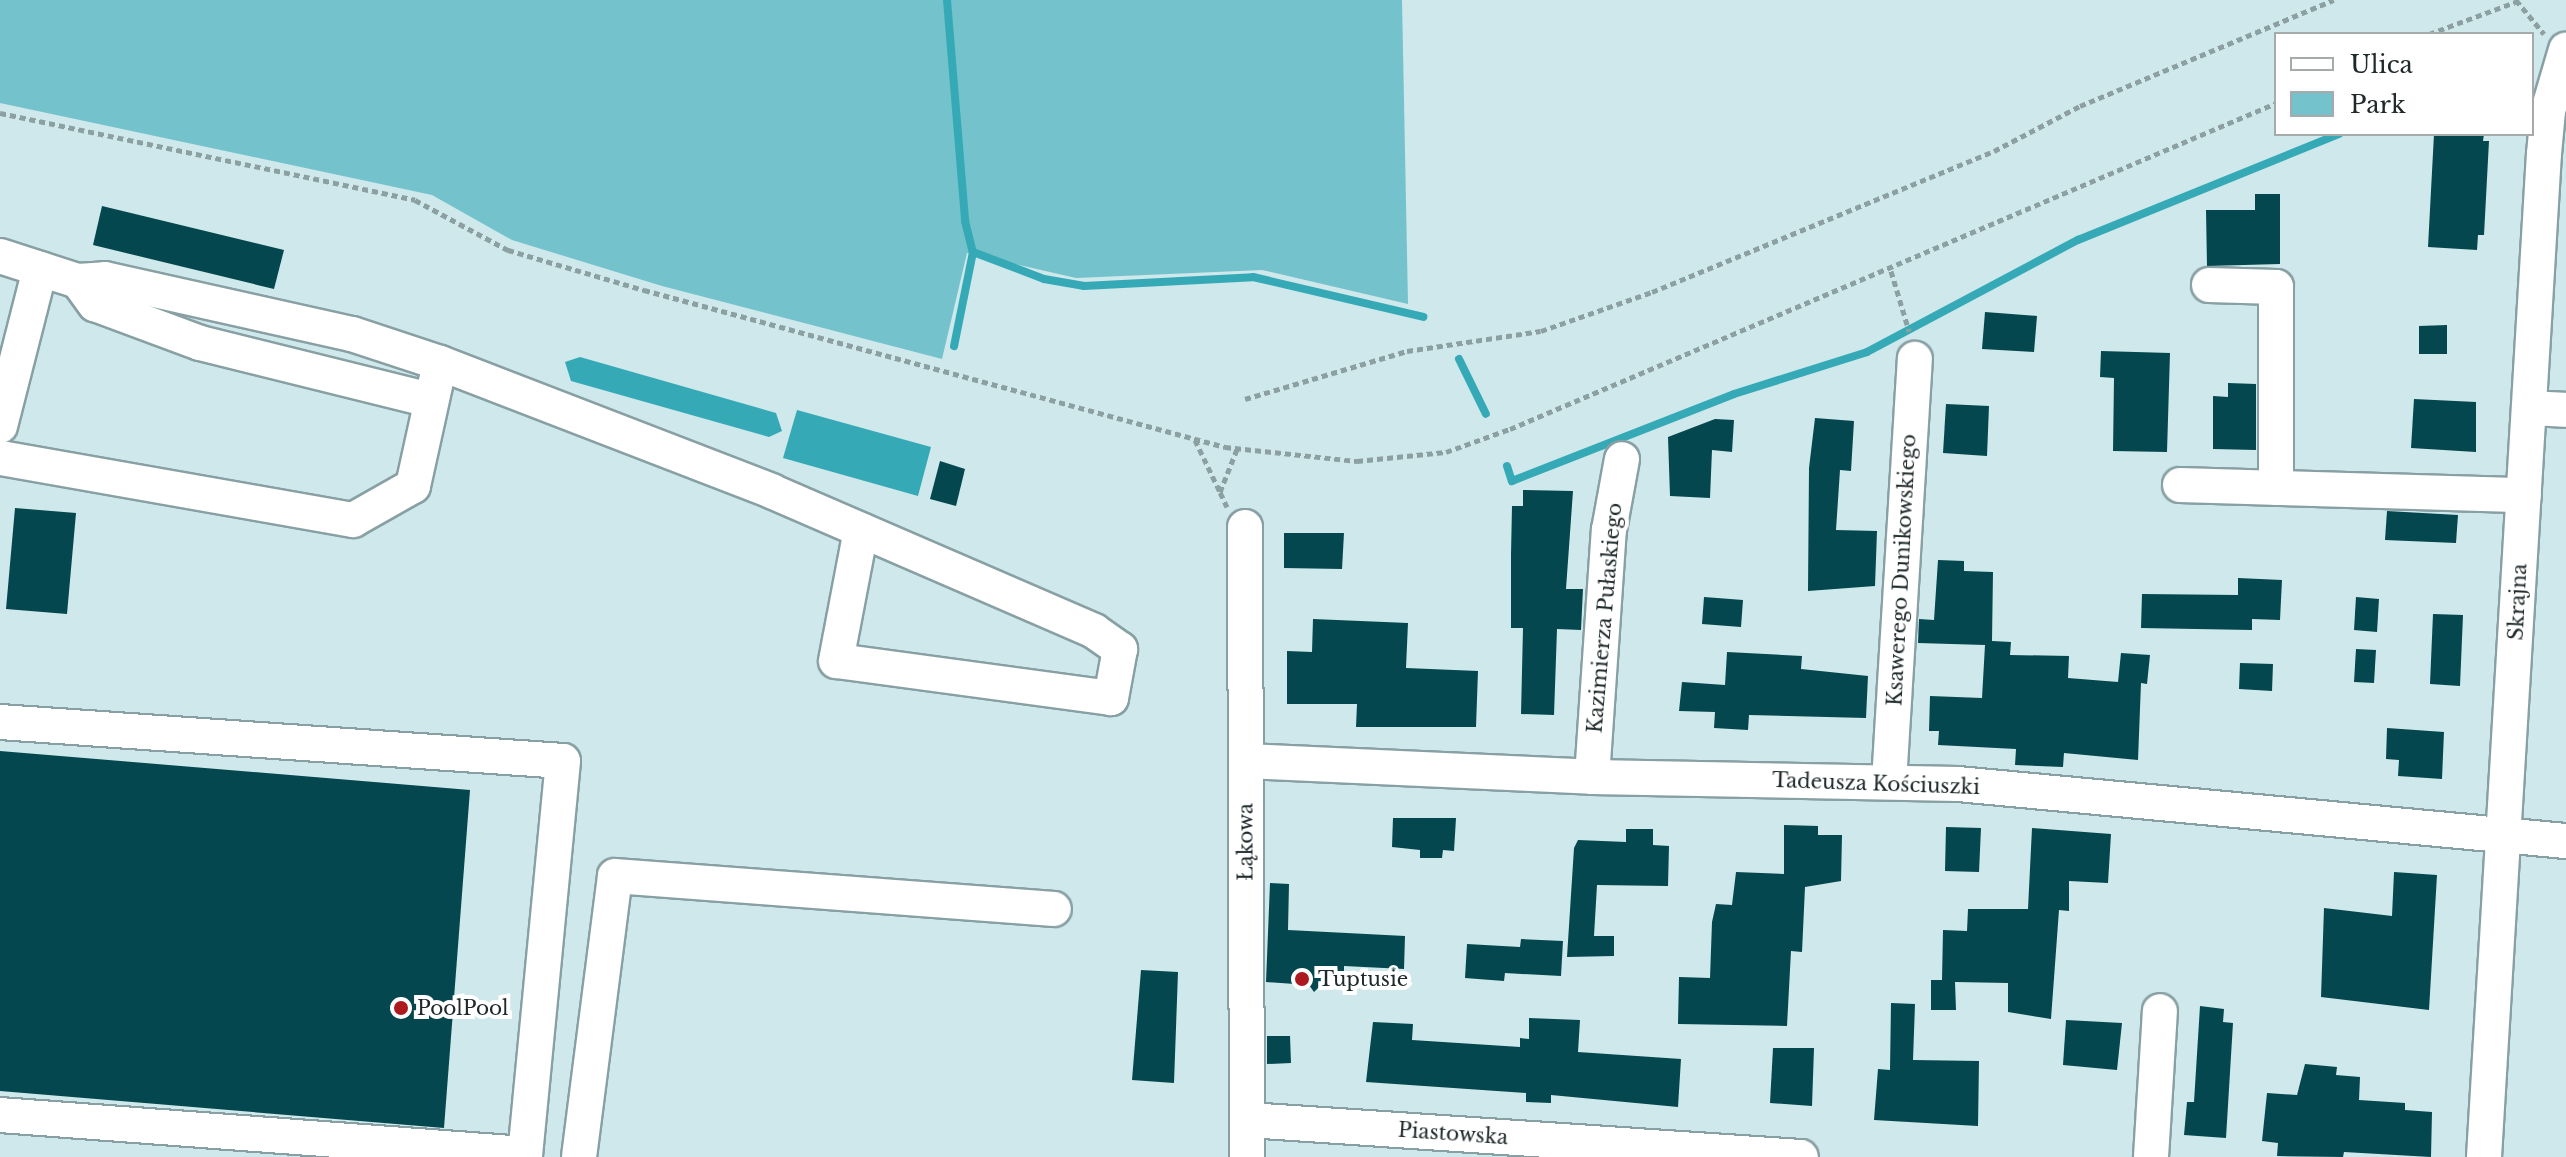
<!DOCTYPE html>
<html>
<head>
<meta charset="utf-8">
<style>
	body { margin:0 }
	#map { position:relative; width:2566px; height:1157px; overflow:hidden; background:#cee8eb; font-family:"Libre Baskerville",serif }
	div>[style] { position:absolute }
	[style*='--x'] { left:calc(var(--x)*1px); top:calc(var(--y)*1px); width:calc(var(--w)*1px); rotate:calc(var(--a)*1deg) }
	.green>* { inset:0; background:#74c2cc }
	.water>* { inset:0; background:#36a9b6 }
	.stream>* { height:8px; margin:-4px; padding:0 4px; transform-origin:4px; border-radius:4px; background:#36a9b6 }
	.building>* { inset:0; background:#04474e }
	.path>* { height:5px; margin-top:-2.5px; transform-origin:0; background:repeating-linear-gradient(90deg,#8ca0a2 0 6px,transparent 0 10px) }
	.roads { filter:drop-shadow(2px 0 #88a0a3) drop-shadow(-2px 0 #88a0a3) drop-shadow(0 2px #88a0a3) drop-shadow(0 -2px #88a0a3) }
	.minor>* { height:34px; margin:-17px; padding:0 17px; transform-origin:17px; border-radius:17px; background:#fff }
	.dots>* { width:22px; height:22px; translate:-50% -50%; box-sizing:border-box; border:4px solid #fff; border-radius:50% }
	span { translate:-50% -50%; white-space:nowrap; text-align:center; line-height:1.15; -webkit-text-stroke:8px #fff; paint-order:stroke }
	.street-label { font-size:20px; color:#202a2b }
	.poi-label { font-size:20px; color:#202a2b }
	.left { translate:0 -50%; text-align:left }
	.legend { position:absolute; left:2274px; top:32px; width:260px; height:104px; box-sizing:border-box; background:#fff; border:2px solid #a6aaaa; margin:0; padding:10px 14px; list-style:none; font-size:24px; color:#202a2b }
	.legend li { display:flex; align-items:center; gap:16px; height:40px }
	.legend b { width:40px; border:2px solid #a6aaaa }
</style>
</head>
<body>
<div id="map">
	<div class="green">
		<div style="clip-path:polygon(0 0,1402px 0,1408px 304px,1262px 270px,1076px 278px,967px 253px,942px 359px,662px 286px,512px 240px,432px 195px,0 103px)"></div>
	</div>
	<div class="water">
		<div style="clip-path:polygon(580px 357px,776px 413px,782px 431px,769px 437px,571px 381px,565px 362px)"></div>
		<div style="clip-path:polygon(797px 410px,931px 447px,918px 496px,783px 458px)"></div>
	</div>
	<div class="stream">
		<div style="--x:947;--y:0;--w:222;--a:85.3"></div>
		<div style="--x:965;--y:221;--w:32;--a:76"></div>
		<div style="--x:973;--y:252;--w:96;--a:101.4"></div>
		<div style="--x:973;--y:252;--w:76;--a:20.8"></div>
		<div style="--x:1044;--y:279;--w:41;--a:9.9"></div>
		<div style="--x:1084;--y:286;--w:169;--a:-3"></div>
		<div style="--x:1253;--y:277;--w:175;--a:13.2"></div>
		<div style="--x:1459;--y:359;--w:61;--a:63.9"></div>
		<div style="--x:1507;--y:466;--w:16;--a:72"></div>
		<div style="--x:1512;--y:481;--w:238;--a:-21.4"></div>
		<div style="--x:1734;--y:394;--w:139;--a:-17.5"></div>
		<div style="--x:1867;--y:352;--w:239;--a:-28"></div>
		<div style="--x:2078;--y:240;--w:282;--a:-22.1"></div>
	</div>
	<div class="building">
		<div style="clip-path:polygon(2434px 134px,2484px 134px,2483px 141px,2489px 141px,2484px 235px,2478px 235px,2477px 250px,2428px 247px)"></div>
		<div style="clip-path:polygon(2255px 194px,2280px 194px,2280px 264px,2207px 266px,2206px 210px,2255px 210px)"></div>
		<div style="clip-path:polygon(102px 206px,284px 250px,274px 289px,93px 245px)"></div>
		<div style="clip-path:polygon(1985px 312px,2037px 316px,2034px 352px,1982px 349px)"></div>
		<div style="clip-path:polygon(2447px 325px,2447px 354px,2419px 354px,2419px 326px)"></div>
		<div style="clip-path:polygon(2101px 351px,2170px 353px,2167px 452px,2113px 451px,2114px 378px,2100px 377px)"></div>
		<div style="clip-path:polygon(2228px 383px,2256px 384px,2256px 450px,2213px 449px,2213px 396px,2228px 397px)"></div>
		<div style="clip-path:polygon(2414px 399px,2476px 402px,2476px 452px,2411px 448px)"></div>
		<div style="clip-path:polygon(1946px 404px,1989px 406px,1987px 456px,1943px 453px)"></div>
		<div style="clip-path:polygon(1815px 418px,1854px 421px,1851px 471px,1840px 470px,1836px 530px,1877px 531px,1875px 586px,1808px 591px,1809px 468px)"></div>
		<div style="clip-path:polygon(1715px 419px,1734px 420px,1732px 452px,1712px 450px,1710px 498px,1670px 496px,1668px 437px)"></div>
		<div style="clip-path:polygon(940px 461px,965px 469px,956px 506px,930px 499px)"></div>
		<div style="clip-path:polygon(1523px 490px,1573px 491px,1566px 589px,1583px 589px,1581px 630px,1557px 629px,1554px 715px,1521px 714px,1523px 628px,1511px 628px,1511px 555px,1512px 506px,1523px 506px)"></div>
		<div style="clip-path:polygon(15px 508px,76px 513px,67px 614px,6px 609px)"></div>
		<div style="clip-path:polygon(2387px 511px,2458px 515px,2456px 543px,2385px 540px)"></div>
		<div style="clip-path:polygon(1284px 533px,1344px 533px,1342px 569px,1284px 568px)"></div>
		<div style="clip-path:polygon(1938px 560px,1964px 561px,1964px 571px,1993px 572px,1992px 641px,2011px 642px,2010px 655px,2069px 656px,2068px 678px,2118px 682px,2121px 653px,2150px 655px,2147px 684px,2141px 683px,2138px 760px,2064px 753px,2063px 767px,2015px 765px,2016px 749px,1938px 745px,1939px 731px,1929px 731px,1930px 696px,1982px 698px,1985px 645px,1918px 643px,1919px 619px,1934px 620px)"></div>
		<div style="clip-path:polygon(2238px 578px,2282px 580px,2280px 620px,2252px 619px,2252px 630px,2141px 628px,2142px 594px,2238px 595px)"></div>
		<div style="clip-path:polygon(1704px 597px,1743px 600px,1741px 627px,1702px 624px)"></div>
		<div style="clip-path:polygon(2356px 597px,2379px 599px,2377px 632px,2354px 630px)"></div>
		<div style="clip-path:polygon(2433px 614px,2463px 615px,2460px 686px,2430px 684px)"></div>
		<div style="clip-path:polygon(1313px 619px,1408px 623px,1406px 668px,1478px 671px,1476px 727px,1356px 727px,1357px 704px,1287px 704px,1287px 651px,1312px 652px)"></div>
		<div style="clip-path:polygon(2356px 649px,2376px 650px,2374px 683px,2354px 682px)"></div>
		<div style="clip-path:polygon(1727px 652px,1802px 656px,1801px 669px,1868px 676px,1866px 718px,1749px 715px,1748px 730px,1714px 728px,1715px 712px,1679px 711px,1682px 682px,1725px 685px)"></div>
		<div style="clip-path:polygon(2240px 663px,2273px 664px,2272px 691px,2239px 689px)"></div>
		<div style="clip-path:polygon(2387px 728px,2444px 732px,2442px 779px,2398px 776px,2399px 760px,2386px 759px)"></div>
		<div style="clip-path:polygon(0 751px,470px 790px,444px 1128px,0 1091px)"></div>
		<div style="clip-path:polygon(1393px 818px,1456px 818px,1454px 851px,1443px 850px,1442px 858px,1420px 858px,1420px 850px,1392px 847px)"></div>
		<div style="clip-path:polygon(1784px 825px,1818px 826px,1818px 835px,1842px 835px,1841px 881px,1805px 887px,1802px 952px,1791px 951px,1787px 1026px,1678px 1024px,1679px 977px,1710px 978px,1712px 922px,1716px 904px,1732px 905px,1736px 872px,1784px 874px)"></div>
		<div style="clip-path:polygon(1946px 827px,1981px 828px,1979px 872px,1945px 871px)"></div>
		<div style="clip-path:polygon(2032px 828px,2111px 834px,2108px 883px,2069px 881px,2069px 911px,2059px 910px,2051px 1019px,2008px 1012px,2008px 983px,1955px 982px,1956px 1010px,1931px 1010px,1931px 980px,1942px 980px,1943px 930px,1967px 931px,1968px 909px,2028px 909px)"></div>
		<div style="clip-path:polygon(1626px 829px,1653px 829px,1653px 845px,1669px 846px,1668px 886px,1597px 885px,1594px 936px,1614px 936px,1614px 956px,1567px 957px,1574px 848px,1578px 840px,1626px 842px)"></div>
		<div style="clip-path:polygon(2394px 872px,2437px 875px,2429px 1010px,2321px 997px,2324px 908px,2392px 916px)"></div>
		<div style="clip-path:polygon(1270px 883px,1289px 884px,1288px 930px,1405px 936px,1404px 969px,1344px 966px,1344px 988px,1320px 986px,1314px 992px,1309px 985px,1266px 982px)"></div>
		<div style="clip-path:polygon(1521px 939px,1563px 941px,1561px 976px,1505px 973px,1504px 981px,1465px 978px,1467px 944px,1520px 947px)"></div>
		<div style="clip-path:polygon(1141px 970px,1178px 972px,1174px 1083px,1132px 1080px)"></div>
		<div style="clip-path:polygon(1891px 1003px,1915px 1004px,1913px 1060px,1979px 1061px,1978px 1126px,1874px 1120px,1878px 1069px,1890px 1070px)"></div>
		<div style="clip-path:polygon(2200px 1006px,2224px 1009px,2223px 1022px,2233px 1023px,2226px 1138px,2184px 1135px,2187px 1102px,2194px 1102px)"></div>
		<div style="clip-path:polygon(1529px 1018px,1580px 1020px,1578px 1052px,1681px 1059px,1678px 1107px,1551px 1095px,1551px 1103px,1526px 1102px,1526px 1093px,1366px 1082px,1373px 1022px,1413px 1024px,1412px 1040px,1520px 1047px,1520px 1038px,1529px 1039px)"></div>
		<div style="clip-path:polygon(2066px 1020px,2122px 1023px,2117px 1070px,2063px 1065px)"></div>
		<div style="clip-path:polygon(1267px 1036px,1290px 1036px,1291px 1063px,1267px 1064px)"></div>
		<div style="clip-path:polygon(1773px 1048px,1814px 1048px,1812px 1106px,1770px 1103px)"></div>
		<div style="clip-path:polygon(2305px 1064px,2337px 1067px,2336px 1075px,2360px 1077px,2359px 1100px,2405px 1103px,2405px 1110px,2432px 1112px,2431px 1157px,2344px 1152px,2343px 1157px,2277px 1156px,2278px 1143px,2262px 1141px,2267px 1093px,2297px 1095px)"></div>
	</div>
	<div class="path">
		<div style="--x:2516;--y:0;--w:44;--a:50.5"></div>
		<div style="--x:2429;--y:34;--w:98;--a:-20.3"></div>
		<div style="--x:0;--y:113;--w:424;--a:11.8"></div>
		<div style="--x:415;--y:200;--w:106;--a:28.3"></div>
		<div style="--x:508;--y:250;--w:142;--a:16.4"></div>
		<div style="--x:644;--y:290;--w:602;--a:15.12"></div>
		<div style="--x:1225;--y:447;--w:133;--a:6.1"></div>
		<div style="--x:1357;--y:461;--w:89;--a:-5.8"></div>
		<div style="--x:1446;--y:452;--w:68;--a:-19.8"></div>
		<div style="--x:1510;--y:429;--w:832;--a:-23.05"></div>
		<div style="--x:1891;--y:271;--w:63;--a:73.3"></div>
		<div style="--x:1245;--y:399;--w:169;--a:-16.5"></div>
		<div style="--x:1407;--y:351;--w:135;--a:-8.5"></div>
		<div style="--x:1541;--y:331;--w:118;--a:-19.4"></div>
		<div style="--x:1652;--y:292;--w:370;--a:-22.4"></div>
		<div style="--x:1994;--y:151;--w:97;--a:-27.6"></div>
		<div style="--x:2080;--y:106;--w:275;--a:-22.7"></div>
		<div style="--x:1195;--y:440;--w:58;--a:64.3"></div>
		<div style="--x:1227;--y:507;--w:17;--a:-115"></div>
		<div style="--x:1220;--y:492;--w:46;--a:-68.4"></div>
	</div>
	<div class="roads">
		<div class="minor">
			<div style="--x:0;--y:256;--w:82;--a:17.8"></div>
			<div style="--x:78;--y:281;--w:27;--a:-4"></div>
			<div style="--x:105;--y:279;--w:253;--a:12.6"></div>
			<div style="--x:352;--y:334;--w:93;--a:18.2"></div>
			<div style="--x:440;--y:363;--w:126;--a:102.4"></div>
			<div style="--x:413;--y:486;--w:69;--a:150.5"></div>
			<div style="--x:353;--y:520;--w:358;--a:-170"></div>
			<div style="--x:78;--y:281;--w:29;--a:54"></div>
			<div style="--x:95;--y:304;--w:112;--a:20.4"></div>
			<div style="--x:200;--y:343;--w:237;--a:13.9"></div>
			<div style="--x:2209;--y:285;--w:67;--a:1.7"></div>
			<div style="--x:2276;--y:287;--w:201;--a:90"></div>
			<div style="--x:440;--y:363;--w:355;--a:21.1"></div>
			<div style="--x:771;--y:491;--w:352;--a:23.4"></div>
			<div style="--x:1094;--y:631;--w:32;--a:35"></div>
			<div style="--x:1120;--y:649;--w:50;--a:100.4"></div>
			<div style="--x:1111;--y:698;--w:277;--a:-172.3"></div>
			<div style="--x:836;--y:661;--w:133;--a:-79.2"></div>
			<div style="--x:2530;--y:408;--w:36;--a:3"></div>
			<div style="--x:0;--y:426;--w:162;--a:-75.7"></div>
			<div style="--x:2180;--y:485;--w:344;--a:1.7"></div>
			<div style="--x:1245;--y:527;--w:630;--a:89.82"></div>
			<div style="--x:0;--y:722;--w:564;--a:3.96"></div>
			<div style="--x:563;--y:761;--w:398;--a:95.5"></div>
			<div style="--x:1246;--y:761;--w:346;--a:2.6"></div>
			<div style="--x:1592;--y:777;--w:366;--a:1.1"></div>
			<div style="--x:1958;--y:784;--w:611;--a:5.36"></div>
			<div style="--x:1592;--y:777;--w:248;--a:-86.1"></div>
			<div style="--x:1609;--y:530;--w:72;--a:-79.6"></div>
			<div style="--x:1889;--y:782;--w:424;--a:-86.5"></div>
			<div style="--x:0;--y:1115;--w:526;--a:4.25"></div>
			<div style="--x:1248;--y:1120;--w:554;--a:3.83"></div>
			<div style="--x:579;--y:1157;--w:283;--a:-82.7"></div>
			<div style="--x:615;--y:876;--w:440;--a:4.3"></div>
			<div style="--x:2151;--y:1157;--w:146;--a:-86.5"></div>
			<div style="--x:2484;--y:1157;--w:1005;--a:-86.58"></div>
			<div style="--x:2544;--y:154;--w:43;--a:-84.7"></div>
			<div style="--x:2548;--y:111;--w:64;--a:-73.6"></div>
		</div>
	</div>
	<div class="dots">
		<div style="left:1302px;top:979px;background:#ac191f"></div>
		<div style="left:401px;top:1008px;background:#ac191f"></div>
	</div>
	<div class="street-label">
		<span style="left:1902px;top:570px;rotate:-87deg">Ksawerego Dunikowskiego</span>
		<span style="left:2518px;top:602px;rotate:-87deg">Skrajna</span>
		<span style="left:1605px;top:618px;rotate:-85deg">Kazimierza Pułaskiego</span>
		<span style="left:1876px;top:784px;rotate:2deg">Tadeusza Kościuszki</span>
		<span style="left:1246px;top:842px;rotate:-90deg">Łąkowa</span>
		<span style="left:1453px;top:1134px;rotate:4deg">Piastowska</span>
	</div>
	<div class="poi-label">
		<span class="left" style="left:1318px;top:979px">Tuptusie</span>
		<span class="left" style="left:417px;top:1008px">PoolPool</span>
	</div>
	<ul class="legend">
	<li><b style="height:10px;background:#fff"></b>Ulica</li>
	<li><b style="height:22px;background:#74c2cc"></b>Park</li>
	</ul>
</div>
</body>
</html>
